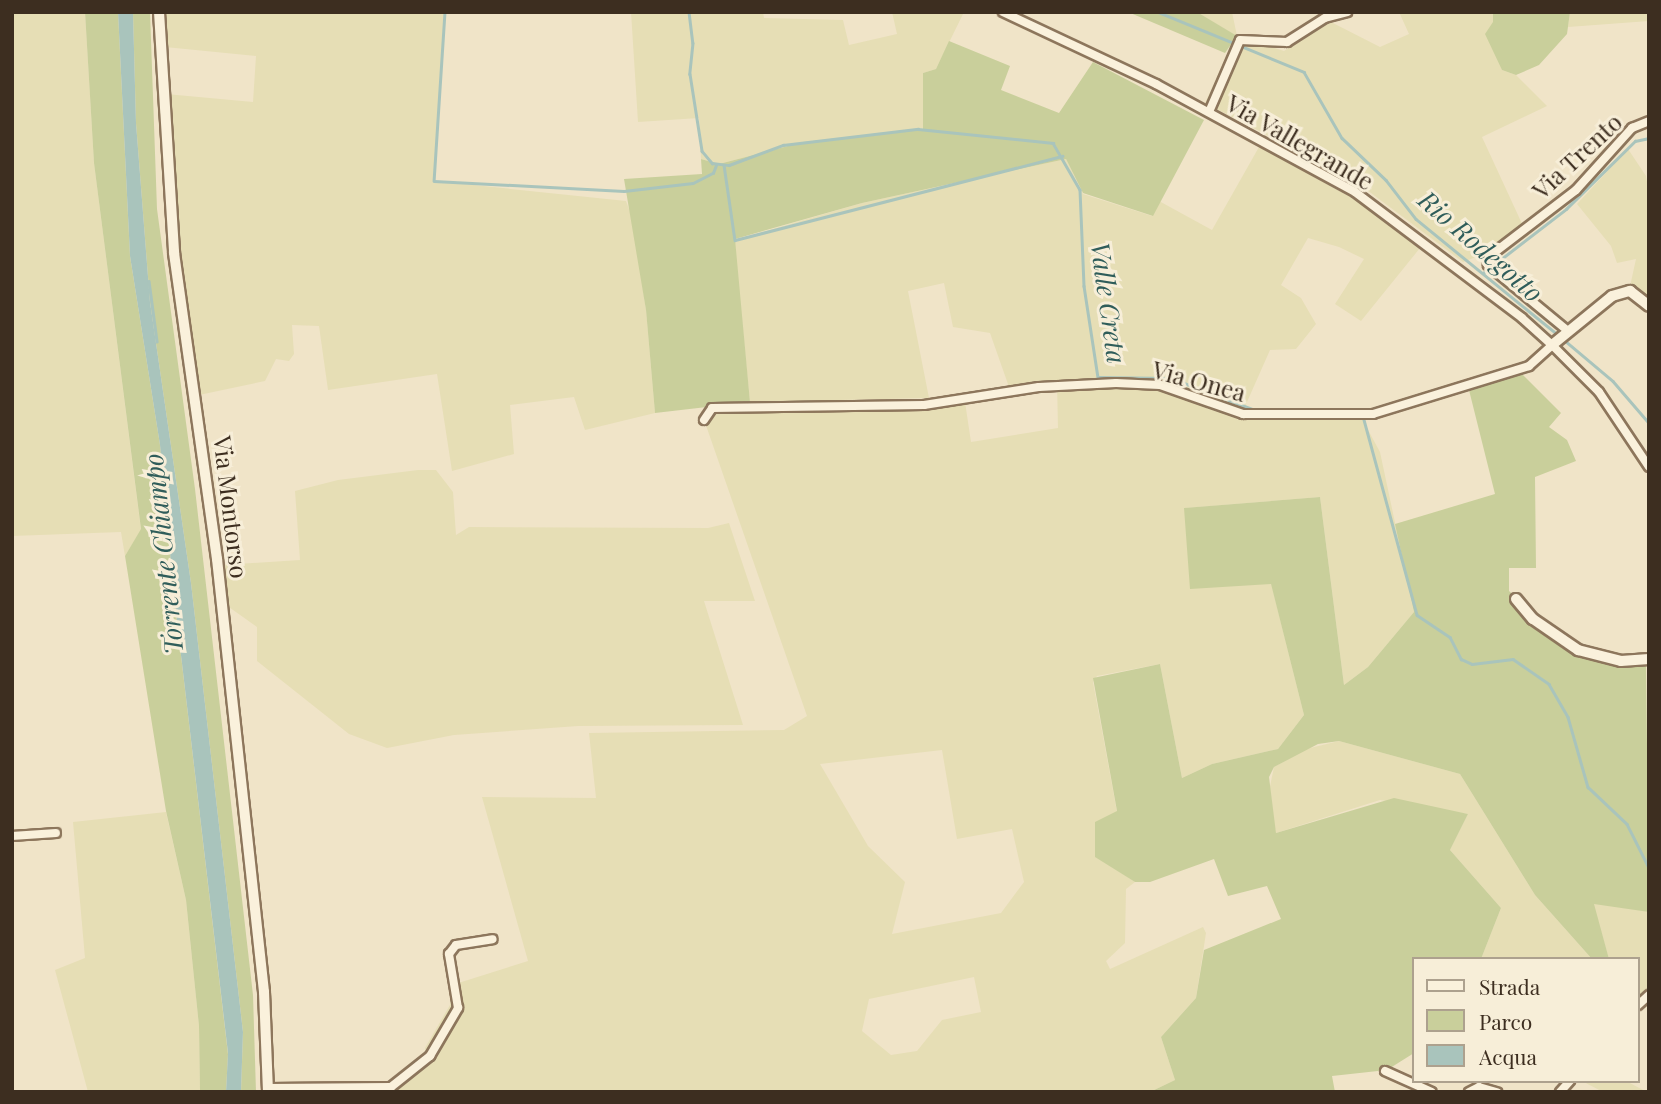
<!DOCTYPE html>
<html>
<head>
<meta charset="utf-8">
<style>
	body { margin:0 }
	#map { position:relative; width:1661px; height:1104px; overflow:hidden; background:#f0e4c8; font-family:"Playfair Display",serif }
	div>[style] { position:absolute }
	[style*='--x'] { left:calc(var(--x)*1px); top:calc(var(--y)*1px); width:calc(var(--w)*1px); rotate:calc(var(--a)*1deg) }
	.farmland>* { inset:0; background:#e6deb5 }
	.green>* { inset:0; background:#c9cf9b }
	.water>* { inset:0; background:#a9c4bc }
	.stream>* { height:2.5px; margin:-1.25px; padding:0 1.25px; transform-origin:1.25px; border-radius:1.25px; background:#a9c4bc }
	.roads { filter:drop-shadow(2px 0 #8d765c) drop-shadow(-2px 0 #8d765c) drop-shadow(0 2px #8d765c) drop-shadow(0 -2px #8d765c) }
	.street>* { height:8px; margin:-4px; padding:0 4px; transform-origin:4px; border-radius:4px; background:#faf1dc }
	.secondary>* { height:10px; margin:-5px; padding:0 5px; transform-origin:5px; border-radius:5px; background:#faf1dc }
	span { translate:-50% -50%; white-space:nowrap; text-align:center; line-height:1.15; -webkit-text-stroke:6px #f7eed8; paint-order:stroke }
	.street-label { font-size:24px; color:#3d2e20 }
	.water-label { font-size:26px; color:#2f5d5a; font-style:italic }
	.frame { position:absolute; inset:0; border:14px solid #3d2e20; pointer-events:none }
	.legend { position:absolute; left:1412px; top:957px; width:228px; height:126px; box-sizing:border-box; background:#f7eed8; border:2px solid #ada18e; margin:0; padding:9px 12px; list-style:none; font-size:21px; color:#3d2e20 }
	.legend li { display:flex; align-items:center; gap:14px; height:35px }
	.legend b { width:35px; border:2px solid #ada18e }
</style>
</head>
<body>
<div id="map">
	<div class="farmland">
		<div style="clip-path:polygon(12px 12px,85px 12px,94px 163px,141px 530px,125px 556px,121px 532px,12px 536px)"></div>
		<div style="clip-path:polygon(164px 12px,444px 12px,435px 181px,626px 201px,633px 220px,646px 310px,655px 413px,585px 430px,574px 397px,510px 405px,514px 454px,452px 471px,437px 374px,328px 390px,319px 326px,292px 325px,294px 354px,289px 361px,276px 359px,265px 381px,199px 395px,223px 565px,300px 560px,295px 491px,338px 480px,418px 470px,436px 470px,453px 492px,456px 535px,469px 527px,708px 528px,729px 523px,755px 601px,704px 601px,743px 725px,578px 726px,454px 735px,387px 748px,349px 734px,257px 661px,257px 627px,226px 605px,174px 229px,166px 94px,253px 102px,256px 56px,165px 47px)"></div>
		<div style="clip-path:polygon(631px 12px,763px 12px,764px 18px,843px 20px,849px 45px,897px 34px,892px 12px,964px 12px,936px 69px,923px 73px,923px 129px,803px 142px,719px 164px,701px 159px,699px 118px,638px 122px)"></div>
		<div style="clip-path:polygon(1197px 12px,1232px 12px,1237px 36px,1284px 51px,1329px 21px,1380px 47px,1409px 34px,1399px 12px,1493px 12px,1502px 70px,1516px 75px,1547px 106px,1482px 137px,1524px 228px,1499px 248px,1463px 262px,1355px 181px,1205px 103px,1236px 36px)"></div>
		<div style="clip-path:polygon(1570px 12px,1649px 12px,1649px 21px,1568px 27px)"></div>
		<div style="clip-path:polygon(evenodd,1259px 147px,1358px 201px,1549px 347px,1420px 248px,1361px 321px,1335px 304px,1364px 259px,1339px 247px,1308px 238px,1281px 285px,1301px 298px,1316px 324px,1296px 349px,1270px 350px,1243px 411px,1270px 419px,1361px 417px,1380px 452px,1414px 612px,1368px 667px,1344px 685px,1320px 497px,1185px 508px,1271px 583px,1304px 715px,1278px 749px,1212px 764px,1182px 778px,1160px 664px,1097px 676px,1093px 682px,1117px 812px,1095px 823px,1095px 856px,1135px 882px,1126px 889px,1125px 943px,1106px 961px,1110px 969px,1203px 927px,1206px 933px,1196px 998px,1161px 1037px,1175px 1080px,1150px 1092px,392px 1092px,390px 1081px,426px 1055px,425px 1048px,450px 1005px,452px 985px,528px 961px,482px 797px,596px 798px,589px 733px,784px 730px,807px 716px,701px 411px,965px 402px,971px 442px,1058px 428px,1057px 383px,1009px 387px,990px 333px,953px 327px,944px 283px,908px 291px,929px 398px,750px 402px,734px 240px,862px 203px,1066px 159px,1083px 194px,1152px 216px,1159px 201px,1212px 230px,1259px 147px,942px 750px,957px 839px,1012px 829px,1024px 882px,1001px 913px,892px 934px,905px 882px,868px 846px,820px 764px,942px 750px,1259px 147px,974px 977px,981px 1012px,942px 1020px,917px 1051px,891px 1055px,862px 1031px,869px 999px,974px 977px)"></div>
		<div style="clip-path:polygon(1628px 149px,1646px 176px,1649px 193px,1649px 305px,1629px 291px,1636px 259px,1617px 263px,1611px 246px,1577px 204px)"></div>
		<div style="clip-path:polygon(1339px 741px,1460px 774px,1535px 895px,1592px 959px,1481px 959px,1501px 908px,1450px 850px,1468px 814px,1380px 800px,1276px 833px,1268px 796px,1274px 767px,1306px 749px)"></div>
		<div style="clip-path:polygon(166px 812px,186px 900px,199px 1026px,200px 1092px,88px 1092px,55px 970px,85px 958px,73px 822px)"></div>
		<div style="clip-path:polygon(1599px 902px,1649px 912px,1649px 989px,1638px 998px,1638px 959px,1609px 959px,1593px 904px)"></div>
		<div style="clip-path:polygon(1582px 1081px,1626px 1081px,1647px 1092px,1603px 1092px)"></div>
	</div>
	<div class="green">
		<div style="clip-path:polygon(85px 12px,118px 12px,130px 256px,160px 445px,174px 596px,228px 1054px,226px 1092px,200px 1092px,199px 1026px,186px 900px,166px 811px,125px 556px,141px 529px,94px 163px)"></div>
		<div style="clip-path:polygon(133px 12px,150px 12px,157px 209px,195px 489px,253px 995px,256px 1092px,241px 1092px,243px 1032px,191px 583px,150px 302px,136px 123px)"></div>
		<div style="clip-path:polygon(1128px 12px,1197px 12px,1237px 36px,1225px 53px)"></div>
		<div style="clip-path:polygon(1493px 12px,1570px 12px,1567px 34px,1539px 65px,1516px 75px,1502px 70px,1485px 34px,1493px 22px)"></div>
		<div style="clip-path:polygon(949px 41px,1010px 66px,1001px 90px,1059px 113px,1093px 62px,1204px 120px,1153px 216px,1083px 193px,1066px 159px,862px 203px,735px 239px,750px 402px,655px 413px,646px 310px,624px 179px,702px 174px,701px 159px,719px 164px,803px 142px,923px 129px,923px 73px,936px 69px)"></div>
		<div style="clip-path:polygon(1520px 372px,1561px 413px,1549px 427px,1567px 440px,1576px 461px,1535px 477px,1536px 568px,1509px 568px,1509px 591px,1555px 633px,1600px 656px,1646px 662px,1649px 912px,1594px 904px,1609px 959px,1592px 959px,1535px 895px,1460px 774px,1339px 741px,1318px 744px,1274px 767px,1269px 777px,1276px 833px,1394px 798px,1468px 814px,1450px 850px,1501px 908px,1481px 959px,1414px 959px,1414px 1053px,1387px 1070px,1332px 1076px,1335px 1092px,1150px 1092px,1175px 1080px,1161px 1037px,1196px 998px,1204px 950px,1281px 919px,1267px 886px,1228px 896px,1214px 859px,1150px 882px,1135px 882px,1095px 857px,1095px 822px,1117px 811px,1093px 678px,1160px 664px,1182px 778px,1212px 764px,1278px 749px,1304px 715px,1271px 584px,1190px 589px,1184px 508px,1320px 497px,1344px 685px,1368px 667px,1414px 612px,1395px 524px,1495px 494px,1468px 386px)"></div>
	</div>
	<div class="water">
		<div style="clip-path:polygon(118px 12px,133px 12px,136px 123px,150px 302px,191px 583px,243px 1032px,241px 1092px,226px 1092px,228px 1053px,174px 596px,160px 445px,130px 256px)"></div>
	</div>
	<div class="stream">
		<div style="--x:445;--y:12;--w:169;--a:93.7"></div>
		<div style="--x:434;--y:181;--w:190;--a:3"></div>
		<div style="--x:624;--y:191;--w:69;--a:-6.6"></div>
		<div style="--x:693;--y:183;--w:22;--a:-27"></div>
		<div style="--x:713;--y:173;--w:9;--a:-69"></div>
		<div style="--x:689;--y:12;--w:31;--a:83"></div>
		<div style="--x:693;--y:43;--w:31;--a:96"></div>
		<div style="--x:690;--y:74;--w:78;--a:81.1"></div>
		<div style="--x:702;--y:151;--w:16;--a:50"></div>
		<div style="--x:712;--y:163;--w:17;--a:7"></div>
		<div style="--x:729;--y:165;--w:58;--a:-20.3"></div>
		<div style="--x:783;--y:145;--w:136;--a:-6.8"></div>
		<div style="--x:918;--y:129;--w:136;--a:5.9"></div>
		<div style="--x:1053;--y:143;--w:54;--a:60.1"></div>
		<div style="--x:1080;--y:190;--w:96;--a:87.6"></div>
		<div style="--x:1084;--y:286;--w:92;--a:81.3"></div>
		<div style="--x:1098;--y:377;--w:73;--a:0.8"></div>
		<div style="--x:1171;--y:378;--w:90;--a:20.9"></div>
		<div style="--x:1158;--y:12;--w:158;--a:22.3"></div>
		<div style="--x:1304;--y:72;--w:76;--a:60.1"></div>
		<div style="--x:1342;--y:138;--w:61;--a:43.7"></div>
		<div style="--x:1386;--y:180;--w:49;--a:52.4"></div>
		<div style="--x:1416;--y:219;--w:183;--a:39.2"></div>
		<div style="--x:724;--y:165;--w:76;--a:81.7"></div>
		<div style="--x:735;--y:240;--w:338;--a:-14.4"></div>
		<div style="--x:1483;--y:273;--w:105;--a:-37.6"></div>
		<div style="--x:1566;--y:209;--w:97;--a:-44.6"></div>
		<div style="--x:1635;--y:141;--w:14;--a:-12"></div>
		<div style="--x:149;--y:281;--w:61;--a:82.4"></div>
		<div style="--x:1563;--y:339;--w:65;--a:40"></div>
		<div style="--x:1613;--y:381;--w:55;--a:49.4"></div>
		<div style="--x:1363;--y:416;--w:206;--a:74.8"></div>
		<div style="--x:1417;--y:615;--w:40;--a:34"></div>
		<div style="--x:1450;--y:637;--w:25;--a:63"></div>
		<div style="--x:1461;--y:659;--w:12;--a:24"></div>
		<div style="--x:1472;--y:664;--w:41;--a:-7"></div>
		<div style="--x:1513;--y:659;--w:44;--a:34.8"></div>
		<div style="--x:1549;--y:684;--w:38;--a:60"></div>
		<div style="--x:1568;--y:717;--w:73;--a:74.1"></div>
		<div style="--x:1588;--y:787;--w:54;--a:43.5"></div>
		<div style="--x:1627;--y:824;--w:49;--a:63.4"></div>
	</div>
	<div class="roads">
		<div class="street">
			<div style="--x:1003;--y:12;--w:169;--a:25.2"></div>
			<div style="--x:1156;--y:84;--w:226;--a:28.5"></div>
			<div style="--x:1355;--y:192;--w:209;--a:37"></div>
			<div style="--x:1522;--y:318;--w:40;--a:42"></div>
			<div style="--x:1552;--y:345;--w:66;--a:45"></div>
			<div style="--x:1599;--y:392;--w:90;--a:56.3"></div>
			<div style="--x:1209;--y:112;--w:78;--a:-66.7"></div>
			<div style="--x:1240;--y:40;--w:47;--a:2.4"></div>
			<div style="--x:1287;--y:42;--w:45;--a:-32.3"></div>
			<div style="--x:1325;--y:18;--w:23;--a:-15"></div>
			<div style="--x:1568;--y:331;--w:104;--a:-140.5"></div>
			<div style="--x:1488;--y:265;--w:10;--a:-73"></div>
			<div style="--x:1491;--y:255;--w:107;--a:-37.4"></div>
			<div style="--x:1576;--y:190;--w:84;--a:-47.9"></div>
			<div style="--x:1632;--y:128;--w:18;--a:-22"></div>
			<div style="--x:704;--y:420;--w:14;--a:-56"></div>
			<div style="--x:712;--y:408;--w:212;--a:-0.8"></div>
			<div style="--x:924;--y:405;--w:116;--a:-8.9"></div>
			<div style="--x:1039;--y:387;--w:77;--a:-3"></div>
			<div style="--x:1116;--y:383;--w:44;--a:2.6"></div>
			<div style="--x:1160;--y:385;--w:88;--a:19.3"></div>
			<div style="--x:1243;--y:414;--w:130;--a:0"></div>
			<div style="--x:1373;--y:414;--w:163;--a:-17.1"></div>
			<div style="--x:1529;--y:366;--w:31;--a:-42"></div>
			<div style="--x:12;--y:836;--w:44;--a:-3.9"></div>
			<div style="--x:1638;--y:1005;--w:15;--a:-42"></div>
			<div style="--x:1385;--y:1071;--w:51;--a:24.1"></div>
			<div style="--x:269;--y:1088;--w:122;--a:-0.5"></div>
			<div style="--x:391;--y:1087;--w:50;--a:-38.5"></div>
			<div style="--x:430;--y:1056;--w:56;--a:-59.7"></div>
			<div style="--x:458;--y:1008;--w:55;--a:-99.5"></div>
			<div style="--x:449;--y:954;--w:11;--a:-52"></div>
			<div style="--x:456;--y:945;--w:37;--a:-9"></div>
			<div style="--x:1469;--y:1092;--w:11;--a:-27"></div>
			<div style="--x:1479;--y:1087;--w:19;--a:16"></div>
			<div style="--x:1560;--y:1092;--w:15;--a:-48"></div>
		</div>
		<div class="secondary">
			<div style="--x:159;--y:12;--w:241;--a:86.4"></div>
			<div style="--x:174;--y:253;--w:309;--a:82"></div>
			<div style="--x:217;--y:559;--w:436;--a:83.8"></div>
			<div style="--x:264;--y:992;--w:100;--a:87.7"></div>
			<div style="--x:1552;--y:345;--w:77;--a:-39.2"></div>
			<div style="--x:1612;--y:296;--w:19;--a:-16"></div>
			<div style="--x:1630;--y:291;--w:24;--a:38"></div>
			<div style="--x:1516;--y:599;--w:26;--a:50"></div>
			<div style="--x:1533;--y:619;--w:55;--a:34.6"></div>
			<div style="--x:1578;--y:650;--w:44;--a:14.3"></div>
			<div style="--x:1621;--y:661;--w:28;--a:-4"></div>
		</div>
	</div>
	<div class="street-label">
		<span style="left:1300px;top:142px;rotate:30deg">Via Vallegrande</span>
		<span style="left:1577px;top:156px;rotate:-43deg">Via Trento</span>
		<span style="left:1199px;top:381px;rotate:15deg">Via Onea</span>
		<span style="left:231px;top:507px;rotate:83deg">Via Montorso</span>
	</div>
	<div class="water-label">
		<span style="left:1481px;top:246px;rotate:41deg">Rio Rodegotto</span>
		<span style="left:1109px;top:303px;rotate:82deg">Valle Creta</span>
		<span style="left:163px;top:554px;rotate:-96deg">Torrente Chiampo</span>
	</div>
	<div class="frame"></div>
	<ul class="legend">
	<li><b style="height:9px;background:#faf1dc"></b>Strada</li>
	<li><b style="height:19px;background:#c9cf9b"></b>Parco</li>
	<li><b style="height:19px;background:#a9c4bc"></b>Acqua</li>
	</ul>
</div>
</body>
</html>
